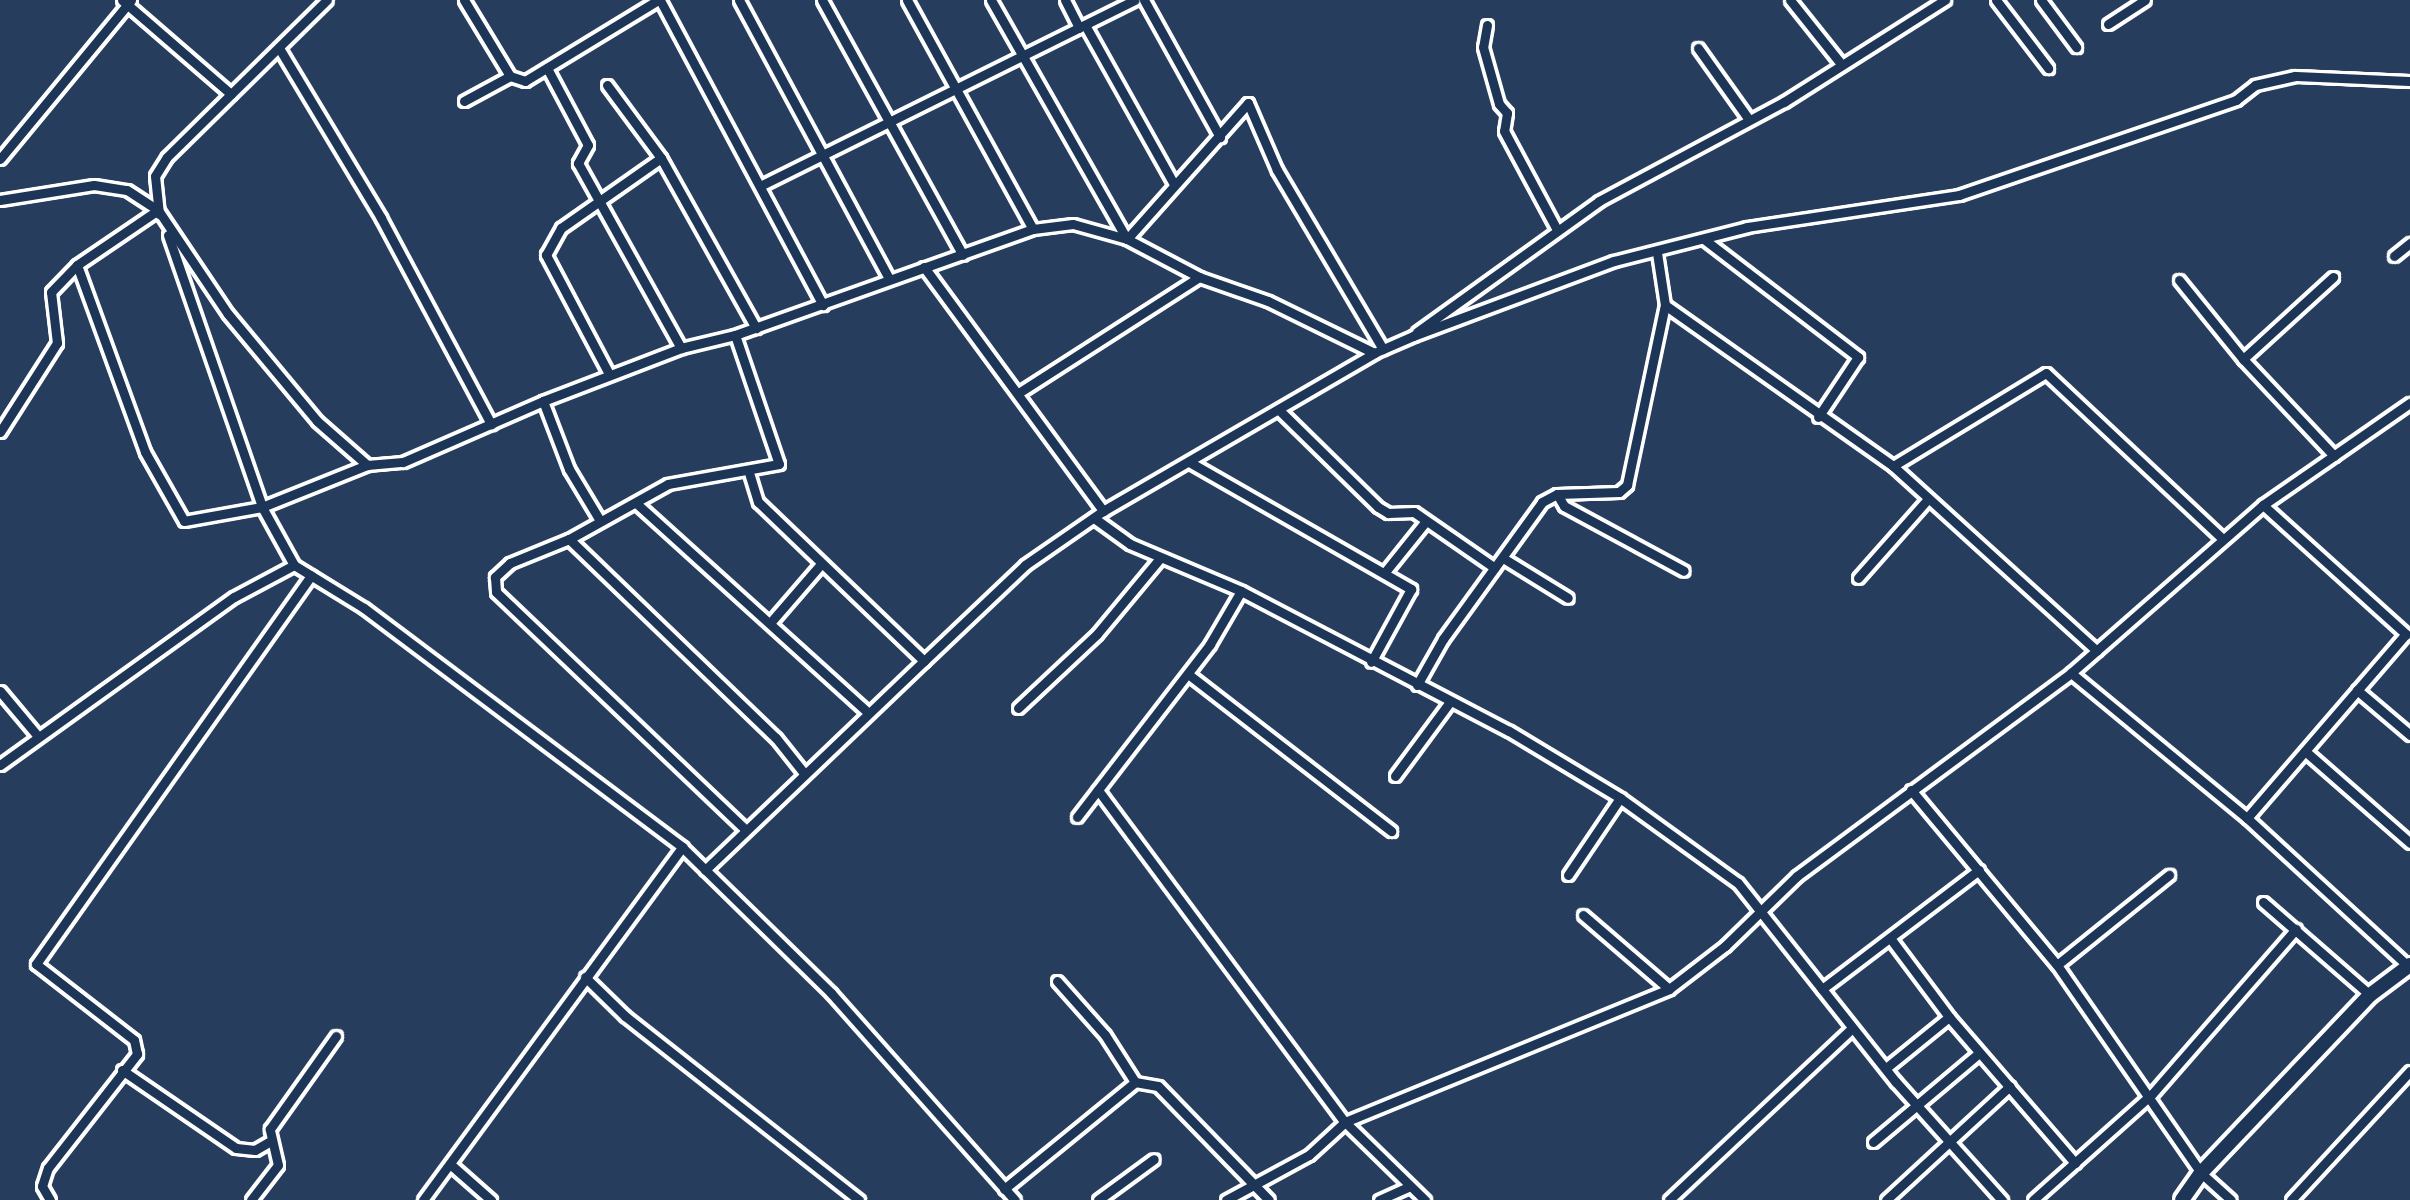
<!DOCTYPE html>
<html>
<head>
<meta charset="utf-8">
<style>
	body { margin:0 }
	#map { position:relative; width:2410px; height:1200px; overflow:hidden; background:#263d5e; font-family:Mynerve,sans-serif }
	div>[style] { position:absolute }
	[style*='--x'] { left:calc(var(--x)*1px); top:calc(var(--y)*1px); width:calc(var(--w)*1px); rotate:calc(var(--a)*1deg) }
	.roads { filter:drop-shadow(3px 0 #fff) drop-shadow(-3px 0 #fff) drop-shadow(0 3px #fff) drop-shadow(0 -3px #fff) }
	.street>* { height:9px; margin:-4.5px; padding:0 4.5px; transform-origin:4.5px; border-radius:4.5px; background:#1d3557 }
	.secondary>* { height:14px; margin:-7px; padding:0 7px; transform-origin:7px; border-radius:7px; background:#1d3557 }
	span { translate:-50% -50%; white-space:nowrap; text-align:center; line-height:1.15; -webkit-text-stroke:12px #1d3557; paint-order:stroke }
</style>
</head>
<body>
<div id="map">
	<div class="roads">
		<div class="street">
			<div style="--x:122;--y:0;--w:144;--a:40.8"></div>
			<div style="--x:660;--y:0;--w:346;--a:61.9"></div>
			<div style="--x:739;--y:0;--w:317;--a:61.7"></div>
			<div style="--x:822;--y:0;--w:291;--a:61.1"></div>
			<div style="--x:907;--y:0;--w:261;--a:61.2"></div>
			<div style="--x:991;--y:0;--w:275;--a:60.4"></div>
			<div style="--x:1127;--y:239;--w:182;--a:-48.3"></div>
			<div style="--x:1248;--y:103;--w:73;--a:66.6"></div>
			<div style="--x:1277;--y:170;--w:208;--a:59.4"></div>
			<div style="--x:1065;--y:0;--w:31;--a:63"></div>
			<div style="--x:1144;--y:0;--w:157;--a:61"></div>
			<div style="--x:1790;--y:0;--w:82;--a:51.4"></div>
			<div style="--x:1996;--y:0;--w:86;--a:52.6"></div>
			<div style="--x:2041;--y:0;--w:59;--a:53.3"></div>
			<div style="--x:2108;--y:24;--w:44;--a:-33"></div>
			<div style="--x:1085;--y:25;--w:182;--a:60.8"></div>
			<div style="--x:1487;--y:25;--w:22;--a:100"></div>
			<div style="--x:1483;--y:47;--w:59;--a:74.3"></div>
			<div style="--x:1499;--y:104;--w:12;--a:48"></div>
			<div style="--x:1507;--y:113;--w:18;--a:99"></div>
			<div style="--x:1504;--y:131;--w:112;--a:61.8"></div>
			<div style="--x:279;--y:48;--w:198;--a:59"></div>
			<div style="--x:381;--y:218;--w:234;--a:61.9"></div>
			<div style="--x:1698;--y:48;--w:85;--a:54.6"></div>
			<div style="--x:547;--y:68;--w:87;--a:62"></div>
			<div style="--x:588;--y:145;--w:21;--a:119"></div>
			<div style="--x:578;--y:163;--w:212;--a:60.9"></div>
			<div style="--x:510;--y:76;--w:16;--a:18"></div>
			<div style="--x:525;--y:81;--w:156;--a:-31.3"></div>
			<div style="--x:607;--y:85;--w:91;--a:53.5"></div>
			<div style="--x:661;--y:158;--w:195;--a:60.8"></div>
			<div style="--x:464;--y:101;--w:52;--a:-28.5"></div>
			<div style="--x:510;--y:76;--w:89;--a:-121.2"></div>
			<div style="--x:0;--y:159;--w:206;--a:-50.5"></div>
			<div style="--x:762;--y:185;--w:416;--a:-26.4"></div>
			<div style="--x:0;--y:200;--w:95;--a:-9.1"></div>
			<div style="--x:94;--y:185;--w:33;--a:9"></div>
			<div style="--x:127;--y:190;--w:37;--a:33"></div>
			<div style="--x:158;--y:210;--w:125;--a:56.1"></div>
			<div style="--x:228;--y:314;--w:139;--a:50.2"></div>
			<div style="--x:317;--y:421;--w:67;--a:41.3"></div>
			<div style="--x:367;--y:465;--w:36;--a:-5"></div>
			<div style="--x:403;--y:462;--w:153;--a:-23.5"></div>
			<div style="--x:543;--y:401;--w:148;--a:-21"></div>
			<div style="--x:681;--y:348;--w:56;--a:-13.5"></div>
			<div style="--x:735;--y:335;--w:316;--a:-19.6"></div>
			<div style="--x:1033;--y:229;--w:40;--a:-7.1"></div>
			<div style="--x:1073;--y:224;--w:56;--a:15.5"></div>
			<div style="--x:1127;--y:239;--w:81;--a:27.8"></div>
			<div style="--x:1199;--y:277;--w:73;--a:19.2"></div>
			<div style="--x:1268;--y:301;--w:118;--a:26.1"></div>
			<div style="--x:159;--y:214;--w:38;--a:-96"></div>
			<div style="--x:155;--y:176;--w:22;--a:-58"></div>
			<div style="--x:167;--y:157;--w:224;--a:-44.5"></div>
			<div style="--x:168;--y:235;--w:288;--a:70.9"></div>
			<div style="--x:262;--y:507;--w:66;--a:61.1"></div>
			<div style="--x:1705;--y:240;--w:193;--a:37.4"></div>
			<div style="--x:1858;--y:357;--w:72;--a:123.7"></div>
			<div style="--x:2394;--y:256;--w:21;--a:-39"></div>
			<div style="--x:77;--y:265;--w:199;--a:70"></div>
			<div style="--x:145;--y:452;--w:79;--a:60.5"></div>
			<div style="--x:184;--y:521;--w:79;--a:-10.2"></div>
			<div style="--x:262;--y:507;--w:113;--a:-21.8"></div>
			<div style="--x:924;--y:267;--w:303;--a:53.7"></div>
			<div style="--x:2179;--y:280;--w:102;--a:51"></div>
			<div style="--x:2243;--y:359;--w:133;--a:46.8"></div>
			<div style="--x:1665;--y:305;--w:279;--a:35.2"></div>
			<div style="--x:1893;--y:466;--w:275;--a:42.2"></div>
			<div style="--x:1417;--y:332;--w:224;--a:-35.7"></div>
			<div style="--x:1599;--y:201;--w:210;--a:-28.2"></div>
			<div style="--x:1784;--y:102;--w:191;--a:-32.4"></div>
			<div style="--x:735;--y:335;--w:136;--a:71.2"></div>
			<div style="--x:779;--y:464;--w:113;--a:169.8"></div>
			<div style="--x:668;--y:484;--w:113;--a:150.9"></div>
			<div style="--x:569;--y:539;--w:64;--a:157.9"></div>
			<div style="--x:510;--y:563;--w:21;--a:137"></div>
			<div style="--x:495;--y:577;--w:15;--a:86"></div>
			<div style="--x:496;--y:592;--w:344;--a:43.6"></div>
			<div style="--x:2243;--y:359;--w:122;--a:-42.3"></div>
			<div style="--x:609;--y:374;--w:135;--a:-117.9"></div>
			<div style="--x:546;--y:255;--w:31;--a:-61"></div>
			<div style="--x:561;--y:228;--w:122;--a:-35"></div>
			<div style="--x:1020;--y:392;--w:213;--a:-32.7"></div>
			<div style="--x:543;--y:401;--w:73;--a:69.1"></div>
			<div style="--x:569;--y:469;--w:58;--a:59"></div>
			<div style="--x:1280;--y:411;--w:137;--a:44.4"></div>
			<div style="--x:1378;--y:507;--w:12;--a:31"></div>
			<div style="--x:1388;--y:513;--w:26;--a:-2"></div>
			<div style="--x:1414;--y:512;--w:98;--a:34.7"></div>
			<div style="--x:0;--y:432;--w:106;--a:-57.4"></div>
			<div style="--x:57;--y:343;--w:51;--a:-96.7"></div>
			<div style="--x:51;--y:292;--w:37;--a:-46"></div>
			<div style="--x:77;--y:265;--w:98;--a:-34.2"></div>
			<div style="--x:1191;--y:463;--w:254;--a:29.8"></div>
			<div style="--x:1411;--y:589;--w:83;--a:118.7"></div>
			<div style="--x:1893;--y:466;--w:179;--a:-31.3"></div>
			<div style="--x:2046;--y:373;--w:241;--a:43.2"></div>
			<div style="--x:1557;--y:494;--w:14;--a:60"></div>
			<div style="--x:1564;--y:506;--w:136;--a:28.4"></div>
			<div style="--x:636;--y:503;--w:312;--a:42.1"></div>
			<div style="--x:2263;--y:505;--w:193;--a:42.1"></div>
			<div style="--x:1094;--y:518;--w:44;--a:35.8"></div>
			<div style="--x:1130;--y:544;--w:121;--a:22.9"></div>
			<div style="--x:1241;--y:591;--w:302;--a:27.6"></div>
			<div style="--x:1509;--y:731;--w:130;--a:31.1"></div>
			<div style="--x:1620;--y:798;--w:145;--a:35.8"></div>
			<div style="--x:1738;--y:883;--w:254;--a:51.6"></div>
			<div style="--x:1896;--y:1082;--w:159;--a:48.1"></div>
			<div style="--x:569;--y:539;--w:287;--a:43.9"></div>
			<div style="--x:776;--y:738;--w:43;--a:51.5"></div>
			<div style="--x:1503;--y:558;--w:76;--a:31.6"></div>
			<div style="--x:1385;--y:572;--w:65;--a:-51.2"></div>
			<div style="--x:1858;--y:578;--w:106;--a:-48.5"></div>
			<div style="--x:770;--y:623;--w:78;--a:-49.2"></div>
			<div style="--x:924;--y:661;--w:139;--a:-43.5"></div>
			<div style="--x:1025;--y:565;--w:95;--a:-34.7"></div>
			<div style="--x:1103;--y:511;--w:314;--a:-30.2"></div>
			<div style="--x:1374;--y:353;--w:43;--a:-23.6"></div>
			<div style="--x:1413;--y:336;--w:215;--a:-20.5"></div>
			<div style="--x:1614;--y:261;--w:137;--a:-14.3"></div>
			<div style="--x:1747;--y:227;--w:214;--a:-8.6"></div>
			<div style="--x:1959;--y:195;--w:293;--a:-18.9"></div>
			<div style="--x:2236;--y:100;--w:24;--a:-38"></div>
			<div style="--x:2255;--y:85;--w:41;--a:-12.7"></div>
			<div style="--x:2295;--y:76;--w:115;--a:2.5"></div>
			<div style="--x:2071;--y:673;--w:228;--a:39.5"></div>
			<div style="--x:2247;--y:818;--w:222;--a:42.6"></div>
			<div style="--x:1188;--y:674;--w:257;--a:37.7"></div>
			<div style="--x:1417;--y:685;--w:53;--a:-60.5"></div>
			<div style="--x:1443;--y:639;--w:169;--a:-54.1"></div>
			<div style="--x:1542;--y:502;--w:17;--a:-28"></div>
			<div style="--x:1557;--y:494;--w:62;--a:-1.8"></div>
			<div style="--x:1619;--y:492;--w:11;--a:-41"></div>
			<div style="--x:1627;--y:485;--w:184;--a:-78.1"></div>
			<div style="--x:1665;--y:305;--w:53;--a:-98.7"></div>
			<div style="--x:2357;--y:690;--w:70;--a:40.3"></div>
			<div style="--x:0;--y:691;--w:56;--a:50.1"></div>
			<div style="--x:1018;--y:708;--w:108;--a:-43.1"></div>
			<div style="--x:1097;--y:634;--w:99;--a:-50.3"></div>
			<div style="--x:2305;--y:751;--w:140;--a:41.2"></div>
			<div style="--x:0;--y:765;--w:288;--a:-35.7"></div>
			<div style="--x:234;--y:597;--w:68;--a:-28.1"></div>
			<div style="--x:294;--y:565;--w:82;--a:31.6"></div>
			<div style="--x:364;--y:608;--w:398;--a:36.9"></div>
			<div style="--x:682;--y:847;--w:209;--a:44.4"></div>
			<div style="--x:831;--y:993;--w:277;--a:48.4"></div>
			<div style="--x:1395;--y:776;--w:91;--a:-53.5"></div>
			<div style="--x:1098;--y:790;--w:414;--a:53.4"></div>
			<div style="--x:1345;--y:1122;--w:112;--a:44.3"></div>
			<div style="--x:1911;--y:790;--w:228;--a:50.2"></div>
			<div style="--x:2057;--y:965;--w:253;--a:55.3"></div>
			<div style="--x:2201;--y:1173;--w:40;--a:42"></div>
			<div style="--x:1077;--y:817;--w:218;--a:-52.4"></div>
			<div style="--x:1210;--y:644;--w:61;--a:-59.7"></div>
			<div style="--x:2247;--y:818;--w:243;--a:-49.2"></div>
			<div style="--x:705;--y:870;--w:303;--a:-43.7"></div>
			<div style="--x:924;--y:661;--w:230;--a:-136.2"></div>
			<div style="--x:758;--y:502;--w:30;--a:-107"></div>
			<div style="--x:1568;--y:875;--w:93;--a:-56"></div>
			<div style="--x:2263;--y:902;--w:142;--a:41"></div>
			<div style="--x:1583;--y:915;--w:113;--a:40.7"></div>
			<div style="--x:1890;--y:938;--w:99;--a:53.2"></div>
			<div style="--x:1949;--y:1017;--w:193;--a:49.2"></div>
			<div style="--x:2057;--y:965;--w:144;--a:-38.8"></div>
			<div style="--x:585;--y:977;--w:56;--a:44.3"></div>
			<div style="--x:625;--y:1016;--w:298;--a:38.2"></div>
			<div style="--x:1057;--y:981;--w:72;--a:48.4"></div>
			<div style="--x:1105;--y:1035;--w:56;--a:57.4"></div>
			<div style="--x:1135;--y:1082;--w:23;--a:10"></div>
			<div style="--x:1158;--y:1086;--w:159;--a:45.8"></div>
			<div style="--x:1822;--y:989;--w:197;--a:-37.2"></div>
			<div style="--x:1886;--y:1068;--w:81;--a:-39"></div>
			<div style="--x:122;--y:1070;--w:138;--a:34.4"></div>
			<div style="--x:236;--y:1148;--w:19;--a:6"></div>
			<div style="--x:255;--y:1150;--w:16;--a:-30"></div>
			<div style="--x:1873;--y:1142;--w:138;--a:-40"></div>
			<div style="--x:450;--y:1164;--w:55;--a:41.3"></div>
			<div style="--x:1004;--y:1189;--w:169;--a:-39.2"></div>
			<div style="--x:50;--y:1200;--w:16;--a:-120"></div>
			<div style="--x:42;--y:1186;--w:19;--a:-72"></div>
			<div style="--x:48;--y:1168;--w:145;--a:-52"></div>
			<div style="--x:137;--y:1054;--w:14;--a:-102"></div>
			<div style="--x:134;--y:1040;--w:124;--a:-142.2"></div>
			<div style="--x:36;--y:964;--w:476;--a:-54.7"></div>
			<div style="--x:251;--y:1200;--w:44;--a:-52.4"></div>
			<div style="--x:278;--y:1165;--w:37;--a:-103"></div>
			<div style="--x:270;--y:1129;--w:114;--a:-54.6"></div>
			<div style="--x:423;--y:1200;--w:438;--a:-53.7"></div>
			<div style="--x:1098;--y:1200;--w:69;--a:-36.2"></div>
			<div style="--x:1226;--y:1200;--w:94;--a:-28.5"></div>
			<div style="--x:1309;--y:1155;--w:49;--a:-42.5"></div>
			<div style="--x:1345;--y:1122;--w:350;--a:-22.3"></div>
			<div style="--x:1669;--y:989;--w:71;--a:-37.5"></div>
			<div style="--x:1725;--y:946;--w:100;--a:-44.2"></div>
			<div style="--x:1797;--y:876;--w:341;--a:-36.5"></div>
			<div style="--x:2071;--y:673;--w:255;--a:-41.2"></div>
			<div style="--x:2263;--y:505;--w:179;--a:-34.8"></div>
			<div style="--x:1379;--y:1200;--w:34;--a:-24"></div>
			<div style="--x:1669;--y:1200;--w:251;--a:-43.2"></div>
			<div style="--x:1886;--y:1200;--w:168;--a:-42.6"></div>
			<div style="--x:2033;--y:1200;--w:159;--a:-41.7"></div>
			<div style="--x:2152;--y:1094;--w:219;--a:-48.9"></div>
			<div style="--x:2291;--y:1200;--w:176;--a:-47.3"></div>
		</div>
		<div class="secondary">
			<div style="--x:2182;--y:1200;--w:33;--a:-55"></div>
			<div style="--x:2201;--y:1173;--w:245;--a:-46.5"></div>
			<div style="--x:2370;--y:995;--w:50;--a:-36.9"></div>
		</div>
	</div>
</div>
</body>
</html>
